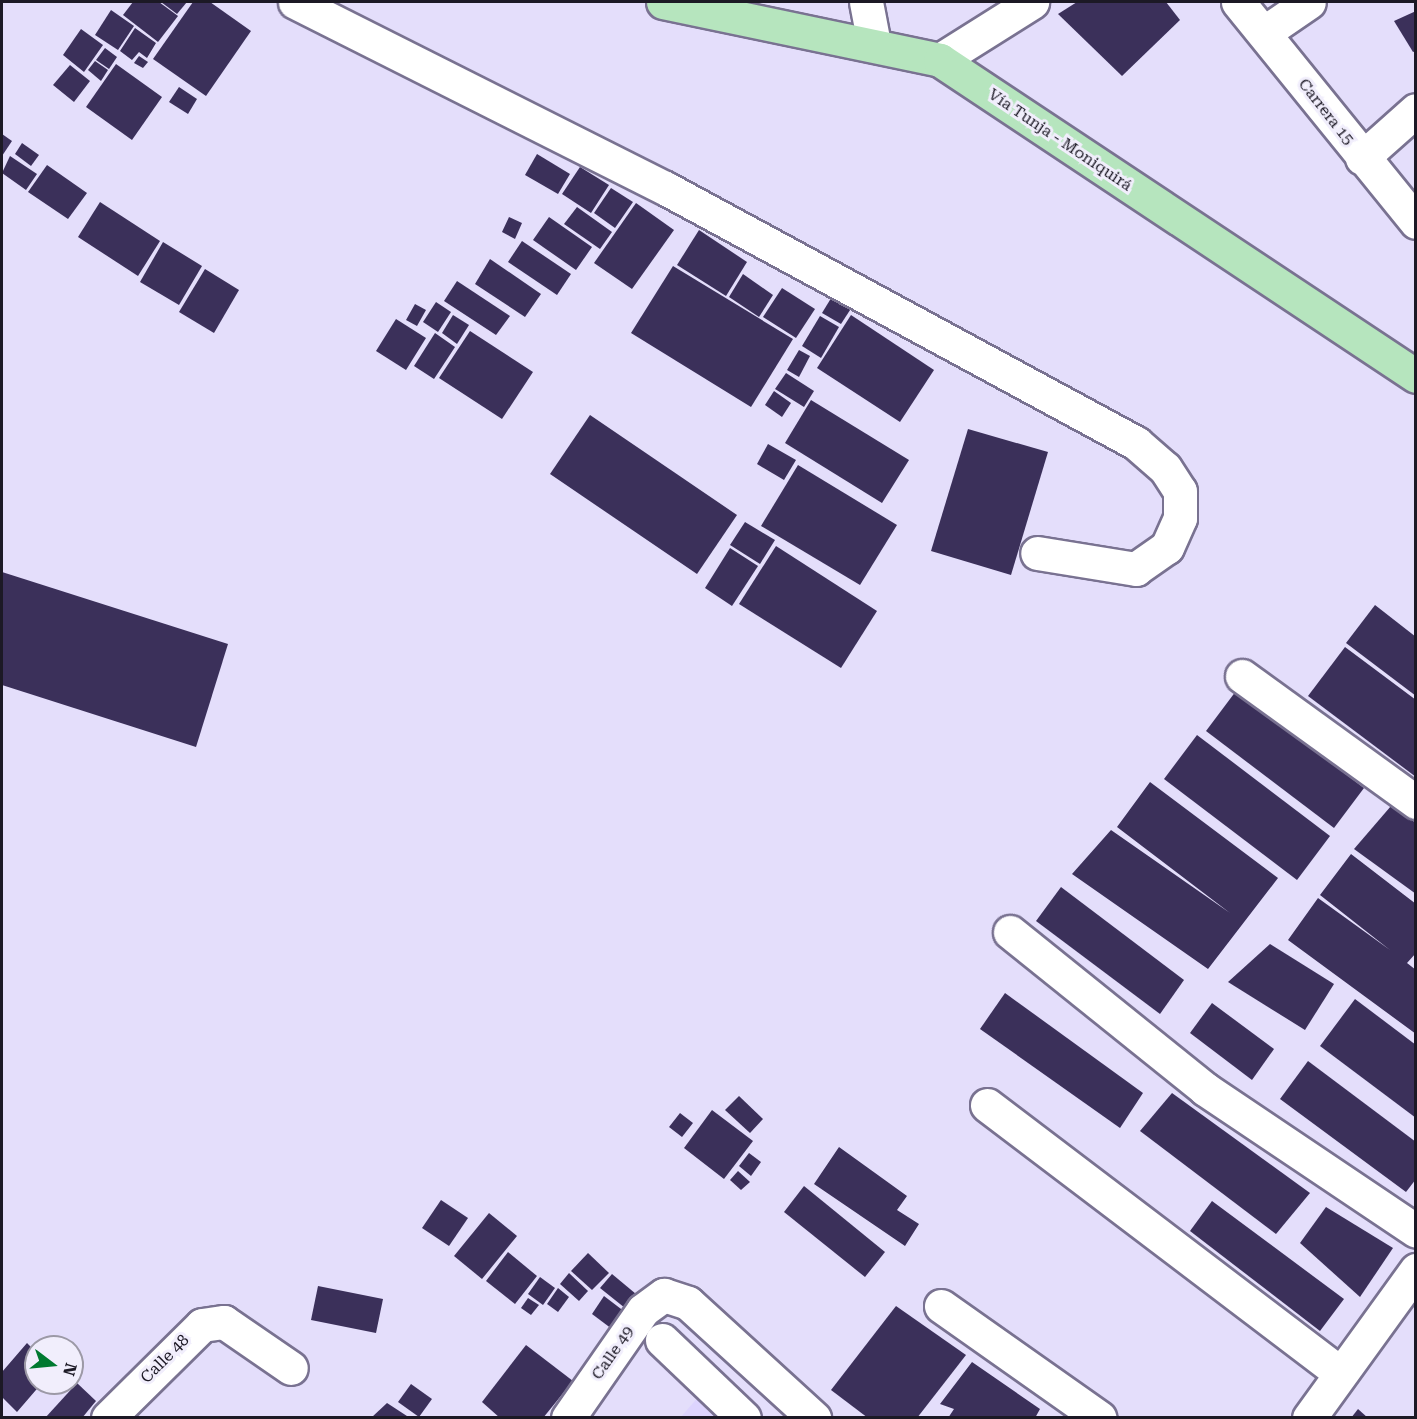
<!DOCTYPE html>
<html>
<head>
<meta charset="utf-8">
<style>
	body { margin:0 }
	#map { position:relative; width:1417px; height:1419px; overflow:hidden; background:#e4defb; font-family:"Roboto Serif",serif }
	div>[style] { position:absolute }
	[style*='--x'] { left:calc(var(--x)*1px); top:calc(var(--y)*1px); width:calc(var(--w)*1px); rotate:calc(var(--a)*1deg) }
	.built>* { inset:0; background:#ddd4fe }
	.building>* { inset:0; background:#3b305a }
	.roads { filter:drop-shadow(2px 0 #797291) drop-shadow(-2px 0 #797291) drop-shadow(0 2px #797291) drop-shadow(0 -2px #797291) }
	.street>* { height:33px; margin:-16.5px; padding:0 16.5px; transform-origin:16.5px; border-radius:16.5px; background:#fff }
	.primary>* { height:33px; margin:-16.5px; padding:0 16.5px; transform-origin:16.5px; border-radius:16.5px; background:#b6e5be }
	span { translate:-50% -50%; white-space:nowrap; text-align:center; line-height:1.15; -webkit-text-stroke:6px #f1eefc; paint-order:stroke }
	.street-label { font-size:16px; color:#1c1925 }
	.frame { position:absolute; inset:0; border:3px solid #1c1925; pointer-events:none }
	.north { position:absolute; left:24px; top:1335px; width:60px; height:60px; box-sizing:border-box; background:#f1eefc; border:2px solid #9c99a6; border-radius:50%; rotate:106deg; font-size:16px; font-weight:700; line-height:24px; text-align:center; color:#1c1925 }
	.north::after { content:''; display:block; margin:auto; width:21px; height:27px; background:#007930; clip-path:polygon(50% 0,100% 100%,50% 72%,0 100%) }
</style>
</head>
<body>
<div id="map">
	<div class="built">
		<div style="clip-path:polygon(700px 1395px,724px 1418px,680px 1418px)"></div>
	</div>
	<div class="building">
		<div style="clip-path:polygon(133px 2px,159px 2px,178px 16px,158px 42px,123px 15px)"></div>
		<div style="clip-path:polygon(161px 2px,187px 2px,177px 14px)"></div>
		<div style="clip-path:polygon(193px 2px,210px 2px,251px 31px,206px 96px,153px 59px)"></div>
		<div style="clip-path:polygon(1077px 2px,1166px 2px,1180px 20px,1122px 76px,1058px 14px)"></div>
		<div style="clip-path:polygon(111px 10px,134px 26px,118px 50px,95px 35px)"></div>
		<div style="clip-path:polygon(1416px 11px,1416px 51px,1413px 52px,1394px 21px)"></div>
		<div style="clip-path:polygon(135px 28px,156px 43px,147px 58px,139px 52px,132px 60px,120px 51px)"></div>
		<div style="clip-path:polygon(81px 29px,103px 45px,84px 72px,63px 55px)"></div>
		<div style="clip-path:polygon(105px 48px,117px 57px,109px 69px,96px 60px)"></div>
		<div style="clip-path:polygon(139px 56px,148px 62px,143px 68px,134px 63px)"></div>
		<div style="clip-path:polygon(95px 61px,108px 70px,101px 81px,88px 70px)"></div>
		<div style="clip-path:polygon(116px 64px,162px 97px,132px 140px,86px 107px)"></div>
		<div style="clip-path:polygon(70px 65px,90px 81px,74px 102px,53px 85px)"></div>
		<div style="clip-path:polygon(179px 87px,197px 99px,188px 114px,169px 102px)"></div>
		<div style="clip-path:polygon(2px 134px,12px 141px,2px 156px)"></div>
		<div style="clip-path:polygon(22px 143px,39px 155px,31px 166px,15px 154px)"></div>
		<div style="clip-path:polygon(537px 154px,570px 174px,558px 194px,525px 175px)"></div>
		<div style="clip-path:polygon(10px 156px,37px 174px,26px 190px,2px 173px)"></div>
		<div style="clip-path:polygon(47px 165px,87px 193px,68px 219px,28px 192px)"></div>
		<div style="clip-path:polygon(580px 167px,609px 185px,591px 213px,562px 194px)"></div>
		<div style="clip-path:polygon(611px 188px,633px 202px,615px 228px,594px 213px)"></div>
		<div style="clip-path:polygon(100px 202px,160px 241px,138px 276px,78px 237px)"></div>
		<div style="clip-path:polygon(636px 203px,674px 230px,632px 289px,594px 263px)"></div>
		<div style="clip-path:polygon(577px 207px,612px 232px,600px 249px,564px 224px)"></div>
		<div style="clip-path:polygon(509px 217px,522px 223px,515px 239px,502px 232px)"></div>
		<div style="clip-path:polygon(549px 217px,592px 247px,576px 270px,533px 240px)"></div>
		<div style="clip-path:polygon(699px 230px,747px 262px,726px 296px,677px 265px)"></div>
		<div style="clip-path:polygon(522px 241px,571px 274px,557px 295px,508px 262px)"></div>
		<div style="clip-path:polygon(163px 242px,202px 266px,179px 305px,140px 282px)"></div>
		<div style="clip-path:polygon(490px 259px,541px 294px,525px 317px,475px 284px)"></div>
		<div style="clip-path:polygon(673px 266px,793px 339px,751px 407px,631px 333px)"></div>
		<div style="clip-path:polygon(205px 269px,239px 290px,214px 333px,179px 312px)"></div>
		<div style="clip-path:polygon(743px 274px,773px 295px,759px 317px,729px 297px)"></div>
		<div style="clip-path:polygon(457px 281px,510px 316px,496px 335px,444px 301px)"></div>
		<div style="clip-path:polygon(782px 288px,815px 309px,796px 338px,763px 317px)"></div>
		<div style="clip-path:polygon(833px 295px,852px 307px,841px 324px,822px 313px)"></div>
		<div style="clip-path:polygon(436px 302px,451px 312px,438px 332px,423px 322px)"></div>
		<div style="clip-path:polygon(415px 304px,426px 310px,417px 326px,406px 320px)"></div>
		<div style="clip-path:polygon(453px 315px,469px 325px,457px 344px,442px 333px)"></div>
		<div style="clip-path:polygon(851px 315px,934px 370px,900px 422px,817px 368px)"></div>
		<div style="clip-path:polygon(820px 316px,839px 327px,821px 358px,802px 346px)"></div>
		<div style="clip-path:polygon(396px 319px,426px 338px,406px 370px,376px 351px)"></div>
		<div style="clip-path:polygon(470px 331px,533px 372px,502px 419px,439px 378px)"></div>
		<div style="clip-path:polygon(435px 333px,455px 347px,434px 379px,414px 366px)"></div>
		<div style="clip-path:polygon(799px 350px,810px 356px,799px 377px,787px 370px)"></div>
		<div style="clip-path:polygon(786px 373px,814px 391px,804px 407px,775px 389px)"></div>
		<div style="clip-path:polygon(774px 391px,791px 403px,782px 417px,765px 405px)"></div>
		<div style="clip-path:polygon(811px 400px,909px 460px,882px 503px,785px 443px)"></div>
		<div style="clip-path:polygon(590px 415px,737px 515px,697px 574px,550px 474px)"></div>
		<div style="clip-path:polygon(968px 429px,1048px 452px,1011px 575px,931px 551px)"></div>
		<div style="clip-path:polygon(768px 444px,796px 460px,784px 480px,757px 464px)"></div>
		<div style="clip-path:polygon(798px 465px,897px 525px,860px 585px,761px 526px)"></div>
		<div style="clip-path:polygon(745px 522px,775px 540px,760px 564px,730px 545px)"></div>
		<div style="clip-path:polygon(776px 546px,877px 611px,841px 668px,739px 604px)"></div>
		<div style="clip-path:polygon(730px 548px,758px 566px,732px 606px,705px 588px)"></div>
		<div style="clip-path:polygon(2px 572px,228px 644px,196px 747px,2px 685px)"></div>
		<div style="clip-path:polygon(1375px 605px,1416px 637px,1416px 696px,1346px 643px)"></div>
		<div style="clip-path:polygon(1345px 647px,1416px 700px,1416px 777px,1308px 696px)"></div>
		<div style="clip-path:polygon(1236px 691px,1364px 788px,1334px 828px,1206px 731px)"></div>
		<div style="clip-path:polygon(1197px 735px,1330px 836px,1297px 880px,1164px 779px)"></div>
		<div style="clip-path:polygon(1150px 782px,1278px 878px,1208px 969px,1072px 874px,1111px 830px,1230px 913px,1117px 827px)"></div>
		<div style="clip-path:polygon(1391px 806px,1416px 823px,1416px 894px,1354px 849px)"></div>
		<div style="clip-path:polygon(1351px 854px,1416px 904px,1416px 953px,1407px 963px,1416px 970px,1416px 1034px,1288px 940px,1318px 898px,1390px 950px,1320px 895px)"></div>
		<div style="clip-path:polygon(1061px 887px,1184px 980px,1160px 1014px,1036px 921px)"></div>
		<div style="clip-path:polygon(1270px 944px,1334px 984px,1305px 1030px,1228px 982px)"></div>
		<div style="clip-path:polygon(1005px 993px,1143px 1093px,1120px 1128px,980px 1029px)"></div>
		<div style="clip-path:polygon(1355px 999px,1416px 1045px,1416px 1118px,1320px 1046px)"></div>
		<div style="clip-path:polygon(1212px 1003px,1274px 1049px,1252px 1080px,1190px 1033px)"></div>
		<div style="clip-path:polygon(1308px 1061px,1416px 1142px,1416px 1179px,1406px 1192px,1280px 1099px)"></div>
		<div style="clip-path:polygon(1172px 1093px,1310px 1193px,1276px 1234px,1140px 1131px)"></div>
		<div style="clip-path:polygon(739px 1096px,763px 1119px,750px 1133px,725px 1110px)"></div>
		<div style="clip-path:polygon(712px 1110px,753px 1141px,724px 1179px,684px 1148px)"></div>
		<div style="clip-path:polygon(680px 1113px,693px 1123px,682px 1137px,669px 1127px)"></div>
		<div style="clip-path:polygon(839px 1147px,907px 1196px,897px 1210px,919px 1224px,905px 1246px,814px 1184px)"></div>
		<div style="clip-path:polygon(749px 1153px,761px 1162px,751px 1176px,739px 1166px)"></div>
		<div style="clip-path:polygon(738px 1171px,750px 1182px,741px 1190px,730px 1180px)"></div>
		<div style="clip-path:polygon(804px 1186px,885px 1252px,865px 1277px,784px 1212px)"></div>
		<div style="clip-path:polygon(441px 1200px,468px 1218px,449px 1246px,422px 1228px)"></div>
		<div style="clip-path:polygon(1212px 1201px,1344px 1299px,1320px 1331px,1190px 1231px)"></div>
		<div style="clip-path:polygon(1326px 1207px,1393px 1248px,1360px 1297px,1300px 1243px)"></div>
		<div style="clip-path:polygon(489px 1213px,517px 1236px,482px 1279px,454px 1256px)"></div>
		<div style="clip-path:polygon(508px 1252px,537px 1276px,515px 1304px,486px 1281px)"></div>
		<div style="clip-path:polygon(588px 1253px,609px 1273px,592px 1290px,571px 1271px)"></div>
		<div style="clip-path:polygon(569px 1273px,588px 1291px,579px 1301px,560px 1284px)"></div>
		<div style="clip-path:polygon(612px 1274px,636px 1294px,625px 1308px,600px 1288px)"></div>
		<div style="clip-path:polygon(540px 1277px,555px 1288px,543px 1305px,528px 1294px)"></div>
		<div style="clip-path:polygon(318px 1286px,383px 1299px,376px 1333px,311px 1320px)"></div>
		<div style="clip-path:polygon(558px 1288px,569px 1297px,558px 1312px,547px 1304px)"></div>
		<div style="clip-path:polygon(604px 1296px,625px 1312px,612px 1329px,592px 1314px)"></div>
		<div style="clip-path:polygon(528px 1298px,539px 1305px,531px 1315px,521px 1308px)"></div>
		<div style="clip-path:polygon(896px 1306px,966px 1355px,917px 1418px,868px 1418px,831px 1390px)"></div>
		<div style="clip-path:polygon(27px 1343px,36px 1352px,36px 1383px,42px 1383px,17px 1412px,2px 1397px,2px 1372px)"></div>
		<div style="clip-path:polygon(526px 1345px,573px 1381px,543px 1418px,500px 1418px,482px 1402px)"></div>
		<div style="clip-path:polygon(972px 1362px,1040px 1409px,1035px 1418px,948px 1418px,954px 1409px,940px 1404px)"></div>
		<div style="clip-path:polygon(77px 1383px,96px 1401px,82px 1418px,45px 1418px)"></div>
		<div style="clip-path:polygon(411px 1384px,432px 1399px,419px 1417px,398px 1402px)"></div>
		<div style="clip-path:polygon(387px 1403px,410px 1418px,371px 1418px)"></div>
		<div style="clip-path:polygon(1358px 1409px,1368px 1418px,1351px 1418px)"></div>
	</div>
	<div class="roads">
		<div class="street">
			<div style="--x:295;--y:2;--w:414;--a:26.7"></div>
			<div style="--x:665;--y:188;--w:536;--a:28.43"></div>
			<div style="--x:1136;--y:443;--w:38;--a:41"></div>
			<div style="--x:1165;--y:468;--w:27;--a:57"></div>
			<div style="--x:1180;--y:491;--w:27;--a:90"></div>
			<div style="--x:1180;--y:518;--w:32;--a:114"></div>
			<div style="--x:1167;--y:547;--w:38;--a:145"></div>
			<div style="--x:1136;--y:569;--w:100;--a:-170.8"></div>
			<div style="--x:866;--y:2;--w:43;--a:79.2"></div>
			<div style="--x:1238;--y:2;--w:283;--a:51"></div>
			<div style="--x:1265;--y:32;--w:53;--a:-34.3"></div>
			<div style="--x:940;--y:60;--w:109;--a:-32.2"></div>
			<div style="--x:1362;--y:158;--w:72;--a:-41.6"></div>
			<div style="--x:1242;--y:676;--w:215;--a:35.9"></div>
			<div style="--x:1010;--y:932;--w:250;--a:38.8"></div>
			<div style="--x:1205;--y:1089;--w:254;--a:33.9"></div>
			<div style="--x:987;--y:1105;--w:443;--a:37.2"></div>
			<div style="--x:941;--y:1306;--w:194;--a:35.2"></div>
			<div style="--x:662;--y:1340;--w:113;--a:43.6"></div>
			<div style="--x:108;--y:1418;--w:132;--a:-44.7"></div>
			<div style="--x:202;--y:1325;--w:22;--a:-8"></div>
			<div style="--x:224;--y:1322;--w:81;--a:34.5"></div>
			<div style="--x:568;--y:1418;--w:131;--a:-55.2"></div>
			<div style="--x:643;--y:1310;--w:26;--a:-36"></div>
			<div style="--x:664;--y:1295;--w:25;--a:18"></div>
			<div style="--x:688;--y:1303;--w:171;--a:42.4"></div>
			<div style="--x:1309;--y:1418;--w:183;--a:-54.1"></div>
		</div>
		<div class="primary">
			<div style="--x:663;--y:2;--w:283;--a:11.8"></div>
			<div style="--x:940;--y:60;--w:571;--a:33.58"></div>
		</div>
	</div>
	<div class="street-label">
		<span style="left:1326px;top:112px;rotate:52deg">Carrera 15</span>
		<span style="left:1060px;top:140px;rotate:34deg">Vía Tunja - Moniquirá</span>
		<span style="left:613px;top:1353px;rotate:-55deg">Calle 49</span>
		<span style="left:165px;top:1359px;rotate:-45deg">Calle 48</span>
	</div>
	<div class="frame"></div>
	<div class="north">N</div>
</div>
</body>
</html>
